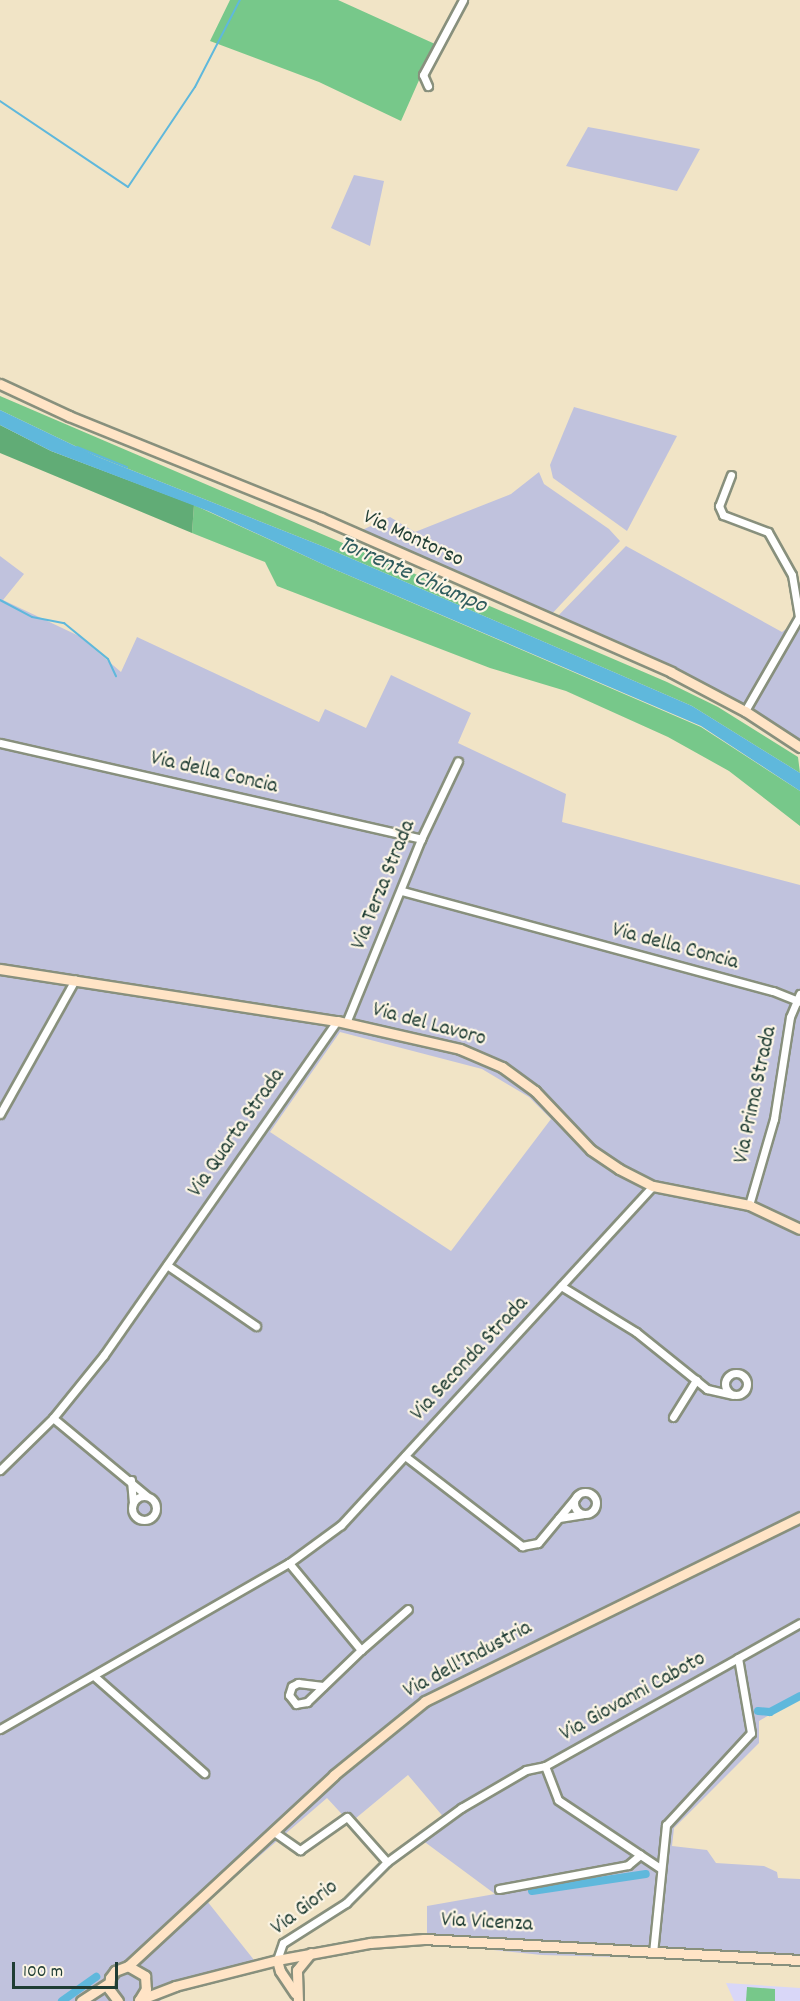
<!DOCTYPE html>
<html>
<head>
<meta charset="utf-8">
<style>
	body { margin:0 }
	#map { position:relative; width:800px; height:2001px; overflow:hidden; background:#f1e4c6; font-family:Dekko,sans-serif }
	div>[style] { position:absolute }
	[style*='--x'] { left:calc(var(--x)*1px); top:calc(var(--y)*1px); width:calc(var(--w)*1px); rotate:calc(var(--a)*1deg) }
	.built>* { inset:0; background:#d9d7f8 }
	.industrial>* { inset:0; background:#c0c2dd }
	.green>* { inset:0; background:#77c88a }
	.forest>* { inset:0; background:#61ac76 }
	.water>* { inset:0; background:#5fb8dc }
	.stream>* { height:2px; margin:-1px; padding:0 1px; transform-origin:1px; border-radius:1px; background:#5fb8dc }
	.canal>* { height:8px; margin:-4px; padding:0 4px; transform-origin:4px; border-radius:4px; background:#5fb8dc }
	.roads { filter:drop-shadow(2px 0 #88907d) drop-shadow(-2px 0 #88907d) drop-shadow(0 2px #88907d) drop-shadow(0 -2px #88907d) }
	.street>* { height:7px; margin:-3.5px; padding:0 3.5px; transform-origin:3.5px; border-radius:3.5px; background:#fff }
	.street>.ring { margin:-3.5px; padding:0; box-sizing:content-box; background:none; border:7px solid #fff; border-radius:50% }
	.secondary>* { height:9px; margin:-4.5px; padding:0 4.5px; transform-origin:4.5px; border-radius:4.5px; background:#ffe4c6 }
	span { translate:-50% -50%; white-space:nowrap; text-align:center; line-height:1.15; -webkit-text-stroke:4.5px #fcf5e5; paint-order:stroke }
	.street-label { font-size:22px; color:#1f3d34 }
	.water-label { font-size:24px; color:#2f5c5e; font-style:italic }
	.scale { position:absolute; left:12px; top:1962px; width:106px; height:27px; box-sizing:border-box; border:3px solid #1f3d34; border-top:0; padding-left:8px; font-size:18px; line-height:21px; white-space:nowrap; color:#1f3d34; -webkit-text-stroke:4px #fcf5e5; paint-order:stroke }
</style>
</head>
<body>
<div id="map">
	<div class="built">
		<div style="clip-path:polygon(726px 1983px,800px 1988px,800px 2001px,734px 2001px)"></div>
	</div>
	<div class="industrial">
		<div style="clip-path:polygon(588px 127px,610px 131px,700px 149px,677px 191px,566px 166px)"></div>
		<div style="clip-path:polygon(354px 175px,384px 181px,370px 246px,331px 228px)"></div>
		<div style="clip-path:polygon(574px 407px,677px 436px,627px 531px,553px 478px,550px 465px)"></div>
		<div style="clip-path:polygon(539px 472px,544px 484px,609px 529px,620px 541px,549px 617px,358px 532px,390px 517px,415px 532px,511px 494px)"></div>
		<div style="clip-path:polygon(626px 546px,782px 632px,800px 618px,800px 742px,755px 713px,554px 620px)"></div>
		<div style="clip-path:polygon(evenodd,0 556px,24px 574px,3px 600px,79px 636px,121px 672px,137px 637px,319px 722px,325px 709px,366px 728px,391px 675px,471px 713px,458px 743px,566px 794px,562px 822px,800px 885px,800px 1697px,759px 1721px,759px 1747px,759px 1743px,674px 1828px,672px 1846px,707px 1850px,716px 1863px,764px 1866px,777px 1872px,778px 1878px,800px 1879px,800px 1962px,542px 1955px,427px 1943px,427px 1906px,495px 1894px,422px 1840px,446px 1820px,408px 1775px,350px 1823px,327px 1798px,207px 1901px,262px 1970px,166px 1992px,160px 2001px,0 2001px,0 556px,340px 1032px,482px 1069px,529px 1097px,551px 1119px,451px 1251px,270px 1132px,340px 1032px)"></div>
	</div>
	<div class="green">
		<div style="clip-path:polygon(230px 0,338px 0,435px 44px,401px 121px,319px 82px,210px 41px)"></div>
		<div style="clip-path:polygon(0 396px,667px 682px,718px 707px,798px 757px,800px 773px,692px 706px,327px 548px,96px 456px,0 410px)"></div>
		<div style="clip-path:polygon(194px 505px,329px 567px,701px 727px,800px 791px,800px 826px,729px 771px,668px 737px,566px 691px,490px 668px,277px 586px,265px 562px,192px 533px)"></div>
		<div style="clip-path:polygon(747px 1987px,775px 1989px,775px 2001px,746px 2001px)"></div>
	</div>
	<div class="forest">
		<div style="clip-path:polygon(0 425px,51px 451px,194px 505px,192px 533px,0 453px)"></div>
	</div>
	<div class="water">
		<div style="clip-path:polygon(0 410px,96px 456px,327px 548px,692px 706px,800px 773px,800px 791px,701px 726px,329px 567px,208px 511px,51px 451px,0 425px)"></div>
	</div>
	<div class="stream">
		<div style="--x:0;--y:101;--w:154;--a:33.9"></div>
		<div style="--x:128;--y:187;--w:120;--a:-56.2"></div>
		<div style="--x:195;--y:87;--w:98;--a:-62.7"></div>
		<div style="--x:77;--y:447;--w:54;--a:21.8"></div>
		<div style="--x:0;--y:600;--w:36;--a:28"></div>
		<div style="--x:32;--y:617;--w:33;--a:11"></div>
		<div style="--x:64;--y:623;--w:57;--a:39.3"></div>
		<div style="--x:108;--y:659;--w:19;--a:65"></div>
	</div>
	<div class="canal">
		<div style="--x:758;--y:1711;--w:12;--a:5"></div>
		<div style="--x:770;--y:1712;--w:34;--a:-28"></div>
		<div style="--x:532;--y:1891;--w:115;--a:-8.5"></div>
		<div style="--x:62;--y:2001;--w:42;--a:-35.2"></div>
	</div>
	<div class="roads">
		<div class="street">
			<div style="--x:428;--y:86;--w:12;--a:-114"></div>
			<div style="--x:423;--y:75;--w:85;--a:-61.9"></div>
			<div style="--x:731;--y:475;--w:33;--a:111"></div>
			<div style="--x:719;--y:506;--w:10;--a:66"></div>
			<div style="--x:723;--y:515;--w:48;--a:20.7"></div>
			<div style="--x:768;--y:532;--w:49;--a:60.8"></div>
			<div style="--x:792;--y:575;--w:43;--a:80.5"></div>
			<div style="--x:799;--y:617;--w:108;--a:119.9"></div>
			<div style="--x:0;--y:743;--w:432;--a:12.8"></div>
			<div style="--x:402;--y:891;--w:384;--a:15.1"></div>
			<div style="--x:773;--y:991;--w:29;--a:22"></div>
			<div style="--x:346;--y:1023;--w:199;--a:-67.8"></div>
			<div style="--x:421;--y:839;--w:86;--a:-64.6"></div>
			<div style="--x:0;--y:1114;--w:154;--a:-60.8"></div>
			<div style="--x:749;--y:1205;--w:90;--a:-73.8"></div>
			<div style="--x:774;--y:1119;--w:103;--a:-81.1"></div>
			<div style="--x:790;--y:1017;--w:25;--a:-67"></div>
			<div style="--x:167;--y:1265;--w:108;--a:34.4"></div>
			<div style="--x:561;--y:1286;--w:88;--a:31.5"></div>
			<div style="--x:636;--y:1332;--w:91;--a:38.8"></div>
			<div style="--x:707;--y:1389;--w:26;--a:13"></div>
			<div class="ring" style="left:725px;top:1373px;width:15px;height:15px"></div>
			<div style="--x:673;--y:1417;--w:44;--a:-58.1"></div>
			<div style="--x:53;--y:1418;--w:122;--a:39.7"></div>
			<div style="--x:405;--y:1456;--w:148;--a:37.6"></div>
			<div style="--x:522;--y:1546;--w:16;--a:-11"></div>
			<div style="--x:538;--y:1543;--w:61;--a:-50.3"></div>
			<div style="--x:0;--y:1470;--w:74;--a:-44.5"></div>
			<div style="--x:53;--y:1418;--w:81;--a:-51"></div>
			<div style="--x:104;--y:1355;--w:407;--a:-55.1"></div>
			<div style="--x:131;--y:1480;--w:23;--a:85"></div>
			<div class="ring" style="left:574px;top:1492px;width:15px;height:15px"></div>
			<div class="ring" style="left:132px;top:1496px;width:17px;height:17px"></div>
			<div style="--x:559;--y:1518;--w:24;--a:-9"></div>
			<div style="--x:289;--y:1563;--w:113;--a:50.4"></div>
			<div style="--x:361;--y:1650;--w:75;--a:136.1"></div>
			<div style="--x:307;--y:1702;--w:11;--a:170"></div>
			<div style="--x:296;--y:1704;--w:11;--a:-128"></div>
			<div style="--x:289;--y:1695;--w:9;--a:-72"></div>
			<div style="--x:292;--y:1686;--w:7;--a:-27"></div>
			<div style="--x:298;--y:1683;--w:25;--a:7"></div>
			<div style="--x:361;--y:1650;--w:62;--a:-41.1"></div>
			<div style="--x:94;--y:1676;--w:147;--a:41.4"></div>
			<div style="--x:0;--y:1729;--w:333;--a:-29.9"></div>
			<div style="--x:289;--y:1563;--w:64;--a:-36.2"></div>
			<div style="--x:341;--y:1525;--w:461;--a:-47.4"></div>
			<div style="--x:545;--y:1766;--w:36;--a:69"></div>
			<div style="--x:558;--y:1800;--w:123;--a:33.7"></div>
			<div style="--x:274;--y:1832;--w:32;--a:35"></div>
			<div style="--x:300;--y:1850;--w:57;--a:-35.1"></div>
			<div style="--x:347;--y:1817;--w:60;--a:48.4"></div>
			<div style="--x:499;--y:1889;--w:131;--a:-10.5"></div>
			<div style="--x:628;--y:1865;--w:16;--a:-40"></div>
			<div style="--x:653;--y:1953;--w:129;--a:-84.2"></div>
			<div style="--x:666;--y:1825;--w:125;--a:-47.3"></div>
			<div style="--x:751;--y:1733;--w:76;--a:-99.8"></div>
			<div style="--x:738;--y:1658;--w:71;--a:-29.4"></div>
			<div style="--x:277;--y:1960;--w:18;--a:-71"></div>
			<div style="--x:283;--y:1943;--w:75;--a:-32.4"></div>
			<div style="--x:346;--y:1903;--w:58;--a:-45"></div>
			<div style="--x:387;--y:1862;--w:92;--a:-36.1"></div>
			<div style="--x:461;--y:1808;--w:75;--a:-30.3"></div>
			<div style="--x:526;--y:1770;--w:19;--a:-12"></div>
			<div style="--x:545;--y:1766;--w:221;--a:-29.2"></div>
		</div>
		<div class="secondary">
			<div style="--x:0;--y:384;--w:76;--a:24.9"></div>
			<div style="--x:69;--y:416;--w:272;--a:22"></div>
			<div style="--x:321;--y:518;--w:382;--a:23.7"></div>
			<div style="--x:671;--y:672;--w:84;--a:27.8"></div>
			<div style="--x:745;--y:711;--w:66;--a:33.2"></div>
			<div style="--x:0;--y:969;--w:341;--a:8.8"></div>
			<div style="--x:337;--y:1021;--w:126;--a:12.8"></div>
			<div style="--x:460;--y:1049;--w:46;--a:23.2"></div>
			<div style="--x:502;--y:1067;--w:41;--a:36"></div>
			<div style="--x:535;--y:1091;--w:81;--a:46.5"></div>
			<div style="--x:591;--y:1150;--w:34;--a:34"></div>
			<div style="--x:619;--y:1169;--w:38;--a:27"></div>
			<div style="--x:653;--y:1186;--w:98;--a:11.2"></div>
			<div style="--x:749;--y:1205;--w:56;--a:25.2"></div>
			<div style="--x:277;--y:1960;--w:11;--a:75"></div>
			<div style="--x:280;--y:1971;--w:27;--a:56"></div>
			<div style="--x:128;--y:1966;--w:281;--a:-42.8"></div>
			<div style="--x:334;--y:1775;--w:117;--a:-39.1"></div>
			<div style="--x:425;--y:1701;--w:418;--a:-26.1"></div>
			<div style="--x:139;--y:2000;--w:39;--a:-21"></div>
			<div style="--x:175;--y:1986;--w:105;--a:-14.3"></div>
			<div style="--x:277;--y:1960;--w:95;--a:-10.4"></div>
			<div style="--x:370;--y:1943;--w:54;--a:-4.2"></div>
			<div style="--x:424;--y:1939;--w:377;--a:3.2"></div>
			<div style="--x:81;--y:2001;--w:33;--a:-33"></div>
			<div style="--x:118;--y:2001;--w:15;--a:-127"></div>
			<div style="--x:109;--y:1989;--w:11;--a:-85"></div>
			<div style="--x:110;--y:1978;--w:9;--a:-54"></div>
			<div style="--x:115;--y:1971;--w:14;--a:-21"></div>
			<div style="--x:128;--y:1966;--w:20;--a:30"></div>
			<div style="--x:145;--y:1976;--w:13;--a:86"></div>
			<div style="--x:146;--y:1989;--w:13;--a:122"></div>
			<div style="--x:298;--y:2001;--w:31;--a:-92"></div>
			<div style="--x:297;--y:1970;--w:22;--a:-51"></div>
		</div>
	</div>
	<div class="street-label">
		<span style="left:413px;top:539px;rotate:25deg">Via Montorso</span>
		<span style="left:214px;top:773px;rotate:13deg">Via della Concia</span>
		<span style="left:384px;top:885px;rotate:-68deg">Via Terza Strada</span>
		<span style="left:675px;top:947px;rotate:15deg">Via della Concia</span>
		<span style="left:429px;top:1025px;rotate:15deg">Via del Lavoro</span>
		<span style="left:756px;top:1095px;rotate:-78deg">Via Prima Strada</span>
		<span style="left:237px;top:1133px;rotate:-55deg">Via Quarta Strada</span>
		<span style="left:470px;top:1359px;rotate:-47deg">Via Seconda Strada</span>
		<span style="left:468px;top:1660px;rotate:-28deg">Via dell'Industria</span>
		<span style="left:633px;top:1697px;rotate:-29deg">Via Giovanni Caboto</span>
		<span style="left:305px;top:1908px;rotate:-37deg">Via Giorio</span>
		<span style="left:487px;top:1923px;rotate:3deg">Via Vicenza</span>
	</div>
	<div class="water-label">
		<span style="left:412px;top:576px;rotate:24deg">Torrente Chiampo</span>
	</div>
	<div class="scale">100 m</div>
</div>
</body>
</html>
